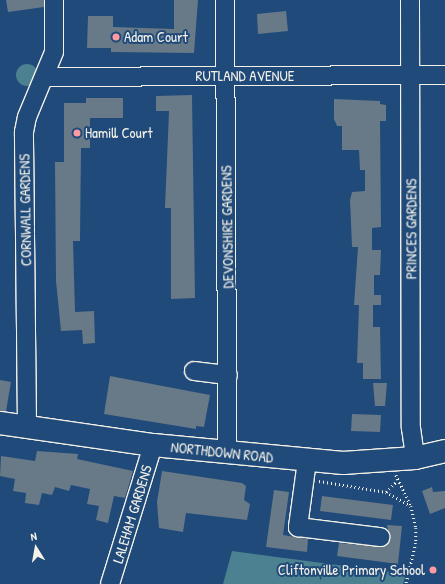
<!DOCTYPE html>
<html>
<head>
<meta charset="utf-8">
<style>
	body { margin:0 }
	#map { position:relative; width:445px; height:584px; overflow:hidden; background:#1f4a7a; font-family:"Patrick Hand",sans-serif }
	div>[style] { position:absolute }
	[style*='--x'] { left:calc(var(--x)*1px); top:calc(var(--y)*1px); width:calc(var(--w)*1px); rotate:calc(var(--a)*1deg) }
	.green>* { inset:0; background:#4b8190 }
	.round { border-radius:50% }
	.building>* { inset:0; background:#687988 }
	.path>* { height:2.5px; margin-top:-1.25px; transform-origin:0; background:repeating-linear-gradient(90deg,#f4f1e8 0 1px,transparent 0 4px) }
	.roads { filter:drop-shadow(1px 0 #f4f1e8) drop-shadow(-1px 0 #f4f1e8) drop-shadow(0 1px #f4f1e8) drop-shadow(0 -1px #f4f1e8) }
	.minor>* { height:18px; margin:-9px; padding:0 9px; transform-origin:9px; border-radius:9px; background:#1f4a7a }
	.major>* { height:22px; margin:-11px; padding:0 11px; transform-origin:11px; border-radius:11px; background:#1f4a7a }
	.dots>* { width:11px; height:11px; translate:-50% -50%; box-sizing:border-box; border:2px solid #1f4a7a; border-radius:50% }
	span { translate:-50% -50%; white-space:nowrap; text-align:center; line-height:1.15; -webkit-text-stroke:4px #1f4a7a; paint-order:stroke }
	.poi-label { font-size:15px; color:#f4f1e8 }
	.left { translate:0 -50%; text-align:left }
	.right { translate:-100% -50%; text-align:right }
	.street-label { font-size:15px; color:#f4f1e8 }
	.north { position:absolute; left:16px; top:528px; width:40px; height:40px; -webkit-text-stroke:3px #1f4a7a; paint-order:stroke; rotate:349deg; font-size:11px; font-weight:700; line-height:16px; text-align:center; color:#f4f1e8 }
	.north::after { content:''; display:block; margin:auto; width:14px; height:18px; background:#f4f1e8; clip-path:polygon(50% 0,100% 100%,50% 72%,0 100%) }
</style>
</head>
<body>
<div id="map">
	<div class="green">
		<div class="round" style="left:16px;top:64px;width:22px;height:22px"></div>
		<div style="clip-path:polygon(232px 551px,247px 553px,406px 574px,403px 584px,223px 584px)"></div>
	</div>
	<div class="building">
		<div style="clip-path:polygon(6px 0,44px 0,44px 7px,8px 12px)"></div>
		<div style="clip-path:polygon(174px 0,198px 0,194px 53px,111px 52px,111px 48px,87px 48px,88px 16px,113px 16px,113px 27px,174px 29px)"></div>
		<div style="clip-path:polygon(286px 11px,288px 31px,258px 34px,257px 14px)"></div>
		<div style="clip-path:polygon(192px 95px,195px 298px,171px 299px,171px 208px,165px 208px,169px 111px,156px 111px,156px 96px)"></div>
		<div style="clip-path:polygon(86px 98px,123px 98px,123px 118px,90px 118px,90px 148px,81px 148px,80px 241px,73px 241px,75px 312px,94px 311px,95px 343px,83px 344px,82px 330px,61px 331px,56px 281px,55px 162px,64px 162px,64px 103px,86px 103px)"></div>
		<div style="clip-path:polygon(334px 99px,380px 101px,380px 104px,386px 105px,386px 121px,380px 121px,381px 227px,372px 228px,372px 250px,381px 250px,380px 275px,374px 275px,374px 295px,381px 295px,381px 305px,373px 305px,373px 327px,380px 327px,381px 379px,363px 379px,363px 363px,357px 363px,359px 305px,354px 305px,358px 247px,352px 247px,350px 200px,352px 192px,365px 191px,365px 170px,360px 170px,359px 150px,342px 150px,342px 126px,337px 126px,334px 119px)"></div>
		<div style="clip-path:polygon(110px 376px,210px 395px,204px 427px,196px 426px,196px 429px,104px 414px)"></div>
		<div style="clip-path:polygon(0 380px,11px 382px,6px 411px,0 411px)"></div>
		<div style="clip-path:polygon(373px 383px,387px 383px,385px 406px,375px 406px)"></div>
		<div style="clip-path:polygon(352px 414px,381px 415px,380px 432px,351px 431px)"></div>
		<div style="clip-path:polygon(37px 451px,78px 454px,77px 459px,133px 471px,125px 498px,114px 496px,108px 523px,96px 520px,99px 506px,87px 504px,90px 489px,71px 485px,69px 491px,55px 487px,52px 495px,42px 493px,39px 505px,25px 503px,26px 493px,13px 491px,15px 479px,0 476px,1px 456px,35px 461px)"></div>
		<div style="clip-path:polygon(162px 471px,242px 483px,246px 486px,244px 500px,250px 504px,247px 520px,186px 513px,183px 532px,159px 528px,157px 502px)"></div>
		<div style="clip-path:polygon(432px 487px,433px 492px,445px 491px,445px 508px,430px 514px,422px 491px)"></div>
		<div style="clip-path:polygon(274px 490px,289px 492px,283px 535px,308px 539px,307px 552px,266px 547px)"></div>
		<div style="clip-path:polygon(322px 496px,393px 505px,391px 520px,320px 511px)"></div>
		<div style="clip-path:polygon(387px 525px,402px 526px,398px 564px,337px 556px,339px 543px,385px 547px,390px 538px)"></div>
	</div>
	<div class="path">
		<div style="--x:396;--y:475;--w:34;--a:64"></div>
		<div style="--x:411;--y:506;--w:23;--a:77"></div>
		<div style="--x:416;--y:528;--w:15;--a:90"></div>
		<div style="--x:416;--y:543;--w:42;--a:103.7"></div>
		<div style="--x:319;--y:481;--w:68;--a:9.3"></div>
		<div style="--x:386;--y:492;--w:26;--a:29"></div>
		<div style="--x:386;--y:492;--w:14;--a:-45"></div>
	</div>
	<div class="roads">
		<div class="minor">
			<div style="--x:225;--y:0;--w:453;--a:89.7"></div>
			<div style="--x:410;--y:0;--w:428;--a:89.9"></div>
			<div style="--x:411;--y:428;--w:30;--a:82"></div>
			<div style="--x:46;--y:77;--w:399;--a:-0.3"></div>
			<div style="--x:194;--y:371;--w:34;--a:7"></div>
			<div style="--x:27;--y:426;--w:294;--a:-90.6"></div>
			<div style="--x:24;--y:132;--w:15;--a:-79"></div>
			<div style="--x:27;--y:117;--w:70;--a:-67.4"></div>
			<div style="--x:54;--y:52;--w:52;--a:-90"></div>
			<div style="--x:307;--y:461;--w:67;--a:97.8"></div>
			<div style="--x:298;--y:527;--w:83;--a:7"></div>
			<div style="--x:110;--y:584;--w:145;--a:-72.8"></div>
		</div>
		<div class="major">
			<div style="--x:0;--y:423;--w:155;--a:8.2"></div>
			<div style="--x:153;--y:445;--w:191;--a:5.4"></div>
			<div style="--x:343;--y:463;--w:72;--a:-4"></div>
			<div style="--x:415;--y:458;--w:31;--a:-13"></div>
		</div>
	</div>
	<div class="dots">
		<div style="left:116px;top:37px;background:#ff9aa2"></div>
		<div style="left:77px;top:133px;background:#ff9aa2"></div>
		<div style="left:433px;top:570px;background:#ff9aa2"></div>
	</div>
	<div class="poi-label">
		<span class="left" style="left:124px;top:37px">Adam Court</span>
		<span class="left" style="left:85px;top:133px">Hamill Court</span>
		<span class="right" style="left:425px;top:570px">Cliftonville Primary School</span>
	</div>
	<div class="street-label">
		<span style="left:245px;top:76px">RUTLAND AVENUE</span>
		<span style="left:25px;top:210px;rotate:-91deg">CORNWALL GARDENS</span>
		<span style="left:227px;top:227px;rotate:-91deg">DEVONSHIRE GARDENS</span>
		<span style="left:411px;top:229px;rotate:-90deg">PRINCES GARDENS</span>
		<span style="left:222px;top:452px;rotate:6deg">NORTHDOWN ROAD</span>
		<span style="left:132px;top:514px;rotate:-73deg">LALEHAM GARDENS</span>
	</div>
	<div class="north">N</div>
</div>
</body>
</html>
